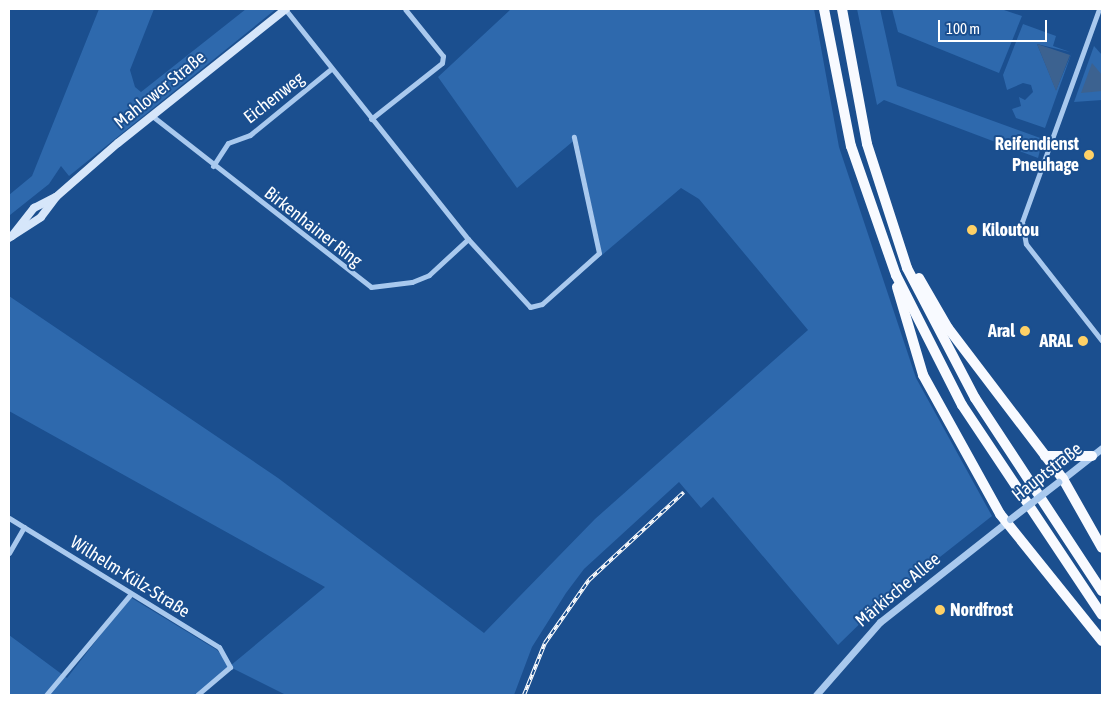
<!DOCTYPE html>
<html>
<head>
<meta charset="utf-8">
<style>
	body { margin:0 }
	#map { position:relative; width:1111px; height:704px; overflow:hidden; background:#1b4f8f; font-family:"Asap Condensed",sans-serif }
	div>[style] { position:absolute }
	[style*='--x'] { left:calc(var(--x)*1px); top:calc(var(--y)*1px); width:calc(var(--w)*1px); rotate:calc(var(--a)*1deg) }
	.green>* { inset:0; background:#2e69ad }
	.water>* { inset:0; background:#3c6290 }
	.minor>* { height:5px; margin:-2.5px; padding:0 2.5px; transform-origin:2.5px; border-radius:2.5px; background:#a9c9ee }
	.tertiary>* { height:7px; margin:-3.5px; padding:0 3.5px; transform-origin:3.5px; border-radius:3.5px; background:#a9c9ee }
	.secondary>* { height:8px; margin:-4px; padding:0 4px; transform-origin:4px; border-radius:4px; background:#d6e6fa }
	.trunk>* { height:10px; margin:-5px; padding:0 5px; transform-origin:5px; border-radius:5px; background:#f8faff }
	.rail>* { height:4px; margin-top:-2px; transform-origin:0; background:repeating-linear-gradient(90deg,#1b4f8f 0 5.5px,#fff 0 11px); box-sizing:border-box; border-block:1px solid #fff }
	.tertiary-bridge>* { height:7px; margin:-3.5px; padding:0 3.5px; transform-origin:3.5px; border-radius:3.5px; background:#a9c9ee }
	.dots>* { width:14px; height:14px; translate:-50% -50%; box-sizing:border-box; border:2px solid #1b4f8f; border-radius:50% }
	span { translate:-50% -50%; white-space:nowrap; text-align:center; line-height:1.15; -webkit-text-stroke:4px #1b4f8f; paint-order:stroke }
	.street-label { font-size:18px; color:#fff }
	.poi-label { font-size:18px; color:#fff; font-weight:700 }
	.right { translate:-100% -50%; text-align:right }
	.left { translate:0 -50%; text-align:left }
	.frame { position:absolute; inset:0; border:10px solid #fff; pointer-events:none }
	.scale { position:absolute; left:938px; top:20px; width:109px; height:22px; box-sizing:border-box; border:2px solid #fff; border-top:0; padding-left:6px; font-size:15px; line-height:18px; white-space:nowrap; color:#fff; -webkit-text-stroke:4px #1b4f8f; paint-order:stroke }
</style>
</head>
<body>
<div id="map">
	<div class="green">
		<div style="clip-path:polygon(99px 9px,154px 9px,130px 70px,135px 87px,141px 92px,246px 9px,276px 9px,69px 176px,61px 166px,49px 184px,10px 215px,9px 195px,32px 176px)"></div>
		<div style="clip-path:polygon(511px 9px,814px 9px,839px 147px,916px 378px,992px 516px,879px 605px,838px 645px,713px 497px,701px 508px,679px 482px,584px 569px,566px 593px,532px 647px,514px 695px,286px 695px,230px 667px,197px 695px,9px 695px,9px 635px,67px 678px,130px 597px,217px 650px,230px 666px,325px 587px,9px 411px,9px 296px,278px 478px,484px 633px,595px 519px,808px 330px,699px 199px,681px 188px,602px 255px,577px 138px,517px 188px,438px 77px)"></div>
		<div style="clip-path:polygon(857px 9px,880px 9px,897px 86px,1043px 139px,1038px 158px,884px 100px,877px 105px)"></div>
		<div style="clip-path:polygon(892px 9px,1001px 9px,1022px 16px,999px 73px,898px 32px)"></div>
		<div style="clip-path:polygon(1023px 24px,1056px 36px,1053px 46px,1070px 52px,1037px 44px,1056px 90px,1072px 52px,1045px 128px,1016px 118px,1012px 109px,1021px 106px,1019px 97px,1025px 100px,1033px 92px,1031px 85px,1023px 83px,1007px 90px,1003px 75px)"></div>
		<div style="clip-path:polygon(1094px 46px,1102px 55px,1102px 100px,1074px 102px)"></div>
	</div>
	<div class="water">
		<div style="clip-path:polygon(1037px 44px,1070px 55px,1056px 91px)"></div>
		<div style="clip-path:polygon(1092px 63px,1102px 75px,1102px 91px,1081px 93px)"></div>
	</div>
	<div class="minor">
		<div style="--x:285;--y:9;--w:294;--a:51.5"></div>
		<div style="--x:468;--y:239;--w:92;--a:47.6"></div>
		<div style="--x:530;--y:307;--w:12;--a:-14"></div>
		<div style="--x:542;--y:304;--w:76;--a:-41.8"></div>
		<div style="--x:599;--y:253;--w:119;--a:-102.2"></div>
		<div style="--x:1099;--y:9;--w:226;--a:109.9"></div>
		<div style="--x:1022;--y:222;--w:22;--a:80"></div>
		<div style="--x:1026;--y:244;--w:123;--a:51.9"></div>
		<div style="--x:151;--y:115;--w:279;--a:38"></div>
		<div style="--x:371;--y:287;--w:41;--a:-7"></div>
		<div style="--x:412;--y:282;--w:18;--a:-22"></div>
		<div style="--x:429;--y:275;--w:53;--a:-42.7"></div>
		<div style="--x:371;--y:119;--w:90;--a:-38.3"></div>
		<div style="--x:442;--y:63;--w:7;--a:-82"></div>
		<div style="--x:443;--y:56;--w:60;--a:-129"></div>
		<div style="--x:213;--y:166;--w:27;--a:-57"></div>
		<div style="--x:228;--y:143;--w:23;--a:-20"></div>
		<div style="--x:250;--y:135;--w:104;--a:-39.2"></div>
		<div style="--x:9;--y:518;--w:246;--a:31.6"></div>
		<div style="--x:219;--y:647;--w:23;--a:61"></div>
		<div style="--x:230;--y:667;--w:43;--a:139.7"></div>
		<div style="--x:9;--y:553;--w:30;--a:-60"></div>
		<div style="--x:46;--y:695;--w:131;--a:-50"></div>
	</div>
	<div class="tertiary">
		<div style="--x:1060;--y:481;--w:53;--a:-38.2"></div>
		<div style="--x:816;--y:695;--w:97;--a:-48.8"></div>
		<div style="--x:880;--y:622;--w:163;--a:-38.3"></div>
	</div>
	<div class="secondary">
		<div style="--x:12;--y:236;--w:36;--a:-52"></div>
		<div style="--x:34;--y:208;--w:25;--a:-27"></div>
		<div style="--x:9;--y:238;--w:38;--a:-33"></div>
		<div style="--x:41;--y:217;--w:25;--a:-53"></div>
		<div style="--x:56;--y:197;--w:82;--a:-41.1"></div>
		<div style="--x:118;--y:143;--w:215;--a:-38.6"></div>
	</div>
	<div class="trunk">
		<div style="--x:824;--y:9;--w:140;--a:78.9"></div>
		<div style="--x:851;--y:146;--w:137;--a:70.8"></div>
		<div style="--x:896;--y:275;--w:146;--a:63.1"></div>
		<div style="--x:962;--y:405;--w:252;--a:56.3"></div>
		<div style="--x:842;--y:9;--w:137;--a:79.5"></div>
		<div style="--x:867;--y:144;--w:130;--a:72.1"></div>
		<div style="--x:907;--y:268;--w:147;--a:62.4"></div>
		<div style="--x:975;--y:398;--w:231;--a:56.7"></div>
		<div style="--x:919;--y:278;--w:58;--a:59.9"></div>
		<div style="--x:948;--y:328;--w:190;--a:52.7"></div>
		<div style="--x:1063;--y:479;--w:79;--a:60.5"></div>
		<div style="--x:897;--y:287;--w:92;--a:73.5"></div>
		<div style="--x:923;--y:375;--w:159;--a:61"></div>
		<div style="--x:1000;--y:514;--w:163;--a:51.2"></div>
		<div style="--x:1045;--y:456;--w:47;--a:0"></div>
	</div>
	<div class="rail">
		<div style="--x:524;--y:695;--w:56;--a:-68"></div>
		<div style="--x:545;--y:643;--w:77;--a:-55.1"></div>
		<div style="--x:589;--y:580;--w:129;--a:-42.8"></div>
	</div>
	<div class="tertiary-bridge">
		<div style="--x:1010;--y:519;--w:61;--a:-37.6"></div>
	</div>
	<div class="dots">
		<div style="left:1089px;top:155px;background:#ffd166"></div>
		<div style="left:972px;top:230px;background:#ffd166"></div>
		<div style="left:1025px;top:331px;background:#ffd166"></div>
		<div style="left:1083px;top:341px;background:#ffd166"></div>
		<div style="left:940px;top:610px;background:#ffd166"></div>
	</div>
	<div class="street-label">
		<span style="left:160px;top:90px;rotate:-39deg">Mahlower Straße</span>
		<span style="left:274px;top:98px;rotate:-38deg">Eichenweg</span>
		<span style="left:313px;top:227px;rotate:38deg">Birkenhainer Ring</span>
		<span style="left:1047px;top:472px;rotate:-38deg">Hauptstraße</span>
		<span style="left:130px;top:577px;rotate:32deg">Wilhelm-Külz-Straße</span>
		<span style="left:898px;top:590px;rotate:-40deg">Märkische Allee</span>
	</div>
	<div class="poi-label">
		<span class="right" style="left:1079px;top:155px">Reifendienst<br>Pneuhage</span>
		<span class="left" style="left:982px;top:230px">Kiloutou</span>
		<span class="right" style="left:1015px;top:331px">Aral</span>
		<span class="right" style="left:1073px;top:341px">ARAL</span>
		<span class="left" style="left:950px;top:610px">Nordfrost</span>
	</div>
	<div class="frame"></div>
	<div class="scale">100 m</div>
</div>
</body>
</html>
